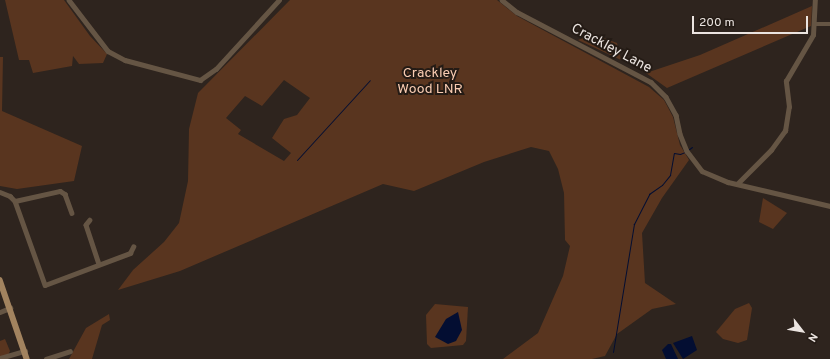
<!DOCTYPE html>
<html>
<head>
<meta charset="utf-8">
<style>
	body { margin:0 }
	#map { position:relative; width:830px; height:359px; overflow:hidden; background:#2e241e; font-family:Overpass,sans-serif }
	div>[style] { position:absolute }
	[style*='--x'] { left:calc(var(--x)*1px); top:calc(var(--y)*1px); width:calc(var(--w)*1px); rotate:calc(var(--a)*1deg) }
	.green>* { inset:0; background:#59351f }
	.water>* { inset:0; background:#030e32 }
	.stream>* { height:1px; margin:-0.5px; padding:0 0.5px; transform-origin:0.5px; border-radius:0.5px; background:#030e32 }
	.minor>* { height:4.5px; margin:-2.25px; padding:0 2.25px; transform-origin:2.25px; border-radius:2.25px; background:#655544 }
	.major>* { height:5.5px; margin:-2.75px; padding:0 2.75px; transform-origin:2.75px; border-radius:2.75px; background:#a2835f }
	span { translate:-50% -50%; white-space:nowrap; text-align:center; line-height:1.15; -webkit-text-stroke:4px #241b15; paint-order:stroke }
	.street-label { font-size:14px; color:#ebe4e0 }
	.park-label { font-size:14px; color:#f9ccb2 }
	.north { position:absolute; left:782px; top:311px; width:40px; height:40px; -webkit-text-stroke:3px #241b15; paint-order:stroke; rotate:121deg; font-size:11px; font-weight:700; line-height:16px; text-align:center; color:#ebe4e0 }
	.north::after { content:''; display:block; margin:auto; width:14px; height:18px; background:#ebe4e0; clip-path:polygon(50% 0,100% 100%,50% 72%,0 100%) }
	.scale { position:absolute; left:692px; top:16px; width:116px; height:18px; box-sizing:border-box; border:2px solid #ebe4e0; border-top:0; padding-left:5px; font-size:12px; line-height:14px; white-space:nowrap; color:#ebe4e0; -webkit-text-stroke:3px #241b15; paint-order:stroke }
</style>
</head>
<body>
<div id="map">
	<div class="green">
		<div style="clip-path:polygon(5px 0,64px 0,90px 36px,107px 54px,103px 63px,79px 64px,73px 56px,72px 66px,33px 73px,29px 60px,19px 60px)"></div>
		<div style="clip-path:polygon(evenodd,290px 0,497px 0,517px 16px,649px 87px,664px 100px,673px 117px,680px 145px,689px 160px,662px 198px,642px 233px,645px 283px,676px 304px,652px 309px,617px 334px,605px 356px,592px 359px,503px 359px,538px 333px,563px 276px,570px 246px,565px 240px,564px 193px,558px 169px,549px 151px,531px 147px,484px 162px,414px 191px,383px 184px,180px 271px,118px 290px,133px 270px,164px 242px,179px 223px,188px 181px,189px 129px,198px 93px,290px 0,284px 80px,310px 98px,297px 115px,284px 119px,272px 138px,291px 153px,284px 161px,238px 134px,241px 130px,226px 118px,245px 96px,262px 106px,284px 80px)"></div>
		<div style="clip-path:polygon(812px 6px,811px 26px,667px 88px,646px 73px,700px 55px)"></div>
		<div style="clip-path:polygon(593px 34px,617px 43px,621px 60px,578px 40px)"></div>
		<div style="clip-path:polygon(0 57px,3px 57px,2px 111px,82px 146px,74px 181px,17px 189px,0 186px)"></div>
		<div style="clip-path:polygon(763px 198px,787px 213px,773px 229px,759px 222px)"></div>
		<div style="clip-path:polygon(749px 303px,752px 308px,747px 340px,738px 343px,723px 339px,716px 332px,735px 309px)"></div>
		<div style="clip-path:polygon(435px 304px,468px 307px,466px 341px,463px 345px,431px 348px,427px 344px,426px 315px)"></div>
		<div style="clip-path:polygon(109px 314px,110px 320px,102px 325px,92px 359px,69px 359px,86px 328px)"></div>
		<div style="clip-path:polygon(5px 339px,10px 351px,8px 355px,0 357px,0 341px)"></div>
	</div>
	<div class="water">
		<div style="clip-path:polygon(458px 312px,462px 330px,456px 341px,448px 344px,435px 337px,446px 319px)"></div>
		<div style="clip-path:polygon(692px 336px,697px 350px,683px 359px,673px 343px)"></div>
		<div style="clip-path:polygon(668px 344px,671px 344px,678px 359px,666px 359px,662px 350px)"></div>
	</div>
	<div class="stream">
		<div style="--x:688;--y:150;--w:5;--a:-37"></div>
		<div style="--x:297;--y:160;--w:108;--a:-47.6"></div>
		<div style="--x:613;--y:352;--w:130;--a:-80.7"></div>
		<div style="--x:634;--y:224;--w:34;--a:-63"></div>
		<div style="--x:649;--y:194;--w:16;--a:-35"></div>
		<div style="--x:662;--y:185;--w:13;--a:-51"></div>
		<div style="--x:670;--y:175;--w:22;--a:-80"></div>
		<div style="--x:674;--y:153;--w:6;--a:9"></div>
		<div style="--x:680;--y:154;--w:5;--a:-22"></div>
	</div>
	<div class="minor">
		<div style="--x:69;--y:0;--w:64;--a:52.6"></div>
		<div style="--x:108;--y:51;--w:19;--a:28"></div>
		<div style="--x:125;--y:60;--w:78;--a:14.9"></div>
		<div style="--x:200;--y:80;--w:19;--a:-35"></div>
		<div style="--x:216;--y:69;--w:93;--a:-47.6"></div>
		<div style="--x:502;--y:0;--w:19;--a:39"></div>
		<div style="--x:517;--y:12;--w:151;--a:27.6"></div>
		<div style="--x:651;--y:82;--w:21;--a:45"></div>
		<div style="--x:666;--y:97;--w:21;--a:61"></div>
		<div style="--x:676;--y:115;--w:19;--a:78"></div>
		<div style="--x:680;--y:134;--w:18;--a:68"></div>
		<div style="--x:687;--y:151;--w:25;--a:53"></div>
		<div style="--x:702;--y:171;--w:28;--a:23"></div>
		<div style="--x:728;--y:182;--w:105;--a:13.2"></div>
		<div style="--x:815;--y:24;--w:15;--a:0"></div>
		<div style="--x:737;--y:184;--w:48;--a:-45"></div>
		<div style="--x:771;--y:150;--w:24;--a:-54"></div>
		<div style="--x:785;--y:131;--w:24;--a:-81"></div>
		<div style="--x:789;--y:107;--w:26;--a:-97"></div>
		<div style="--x:786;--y:81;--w:53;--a:-59.6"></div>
		<div style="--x:813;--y:35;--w:35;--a:-87"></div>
		<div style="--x:0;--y:192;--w:11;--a:22"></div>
		<div style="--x:10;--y:196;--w:7;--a:45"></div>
		<div style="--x:15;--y:201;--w:89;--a:70.3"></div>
		<div style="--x:45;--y:285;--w:91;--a:-20.6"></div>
		<div style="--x:130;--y:253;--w:7;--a:-63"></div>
		<div style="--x:15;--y:201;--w:46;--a:-12.5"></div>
		<div style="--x:60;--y:191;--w:6;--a:31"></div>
		<div style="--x:65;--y:194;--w:20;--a:70"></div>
		<div style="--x:90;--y:220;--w:6;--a:129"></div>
		<div style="--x:86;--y:225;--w:41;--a:71.6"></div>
		<div style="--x:0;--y:312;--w:11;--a:-22"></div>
		<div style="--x:0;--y:358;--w:26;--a:-16"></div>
		<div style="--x:46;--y:359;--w:25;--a:-18"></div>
	</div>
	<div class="major">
		<div style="--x:0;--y:280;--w:83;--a:71.1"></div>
	</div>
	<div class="street-label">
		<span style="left:611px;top:49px;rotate:28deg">Crackley Lane</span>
	</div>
	<div class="park-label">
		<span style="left:430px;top:82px">Crackley<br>Wood LNR</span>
	</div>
	<div class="north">N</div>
	<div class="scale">200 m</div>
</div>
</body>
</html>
